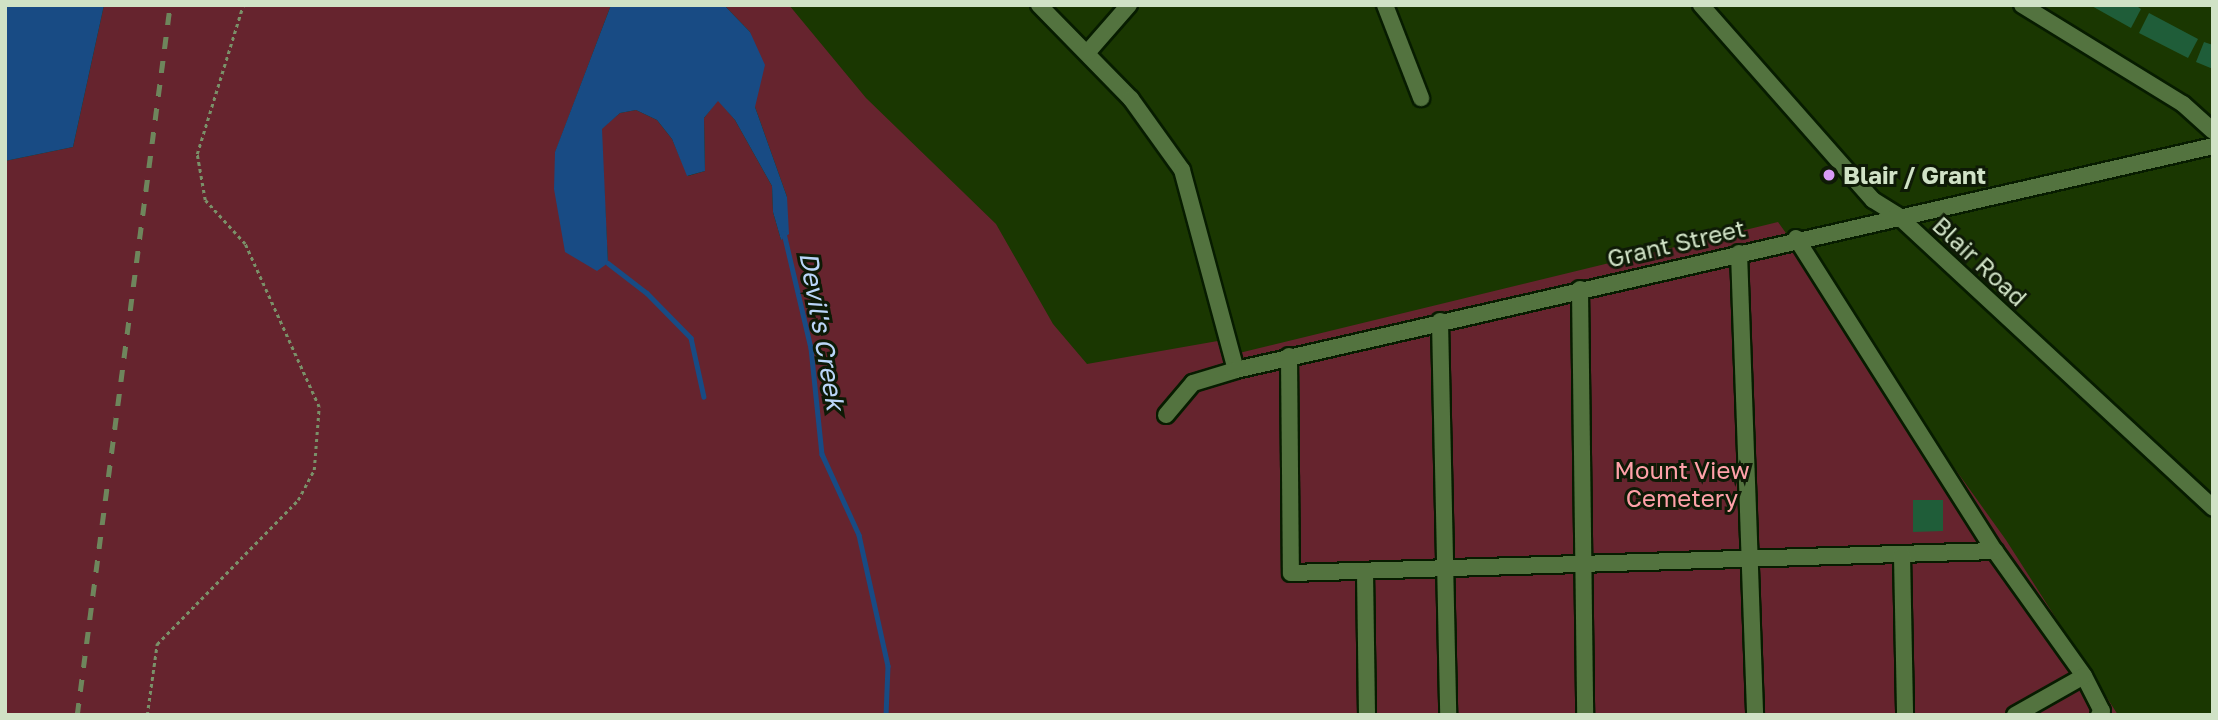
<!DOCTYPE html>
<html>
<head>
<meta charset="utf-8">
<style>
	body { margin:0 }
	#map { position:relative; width:2218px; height:720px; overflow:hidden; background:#1a3701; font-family:"Golos Text",sans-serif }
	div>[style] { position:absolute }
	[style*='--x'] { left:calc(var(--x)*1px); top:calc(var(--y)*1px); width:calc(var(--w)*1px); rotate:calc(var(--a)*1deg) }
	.green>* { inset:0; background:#66242e }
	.water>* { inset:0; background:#184b84 }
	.stream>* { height:4.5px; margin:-2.25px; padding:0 2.25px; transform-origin:2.25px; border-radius:2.25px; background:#184b84 }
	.building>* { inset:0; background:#1f5d39 }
	.path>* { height:2.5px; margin-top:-1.25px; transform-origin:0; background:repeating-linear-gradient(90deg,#7a9169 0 3.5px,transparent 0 7px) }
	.roads { filter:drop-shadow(2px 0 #071c00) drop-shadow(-2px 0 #071c00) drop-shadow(0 2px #071c00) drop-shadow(0 -2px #071c00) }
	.minor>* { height:16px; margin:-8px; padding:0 8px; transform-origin:8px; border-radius:8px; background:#53733f }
	.rail>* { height:4.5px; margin-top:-2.25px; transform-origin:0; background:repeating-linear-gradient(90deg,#6e865c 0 12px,transparent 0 24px) }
	.dots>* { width:19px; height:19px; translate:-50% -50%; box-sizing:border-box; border:4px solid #0e1a06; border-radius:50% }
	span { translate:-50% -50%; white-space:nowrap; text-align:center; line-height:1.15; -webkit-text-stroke:6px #0e1a06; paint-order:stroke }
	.poi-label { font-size:24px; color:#d0e2c6; font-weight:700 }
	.left { translate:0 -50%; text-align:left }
	.street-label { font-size:24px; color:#d0e2c6 }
	.park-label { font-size:24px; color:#ffa1a9 }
	.water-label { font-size:26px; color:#bad5f8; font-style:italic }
	.frame { position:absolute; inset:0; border:7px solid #d0e2c6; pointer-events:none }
</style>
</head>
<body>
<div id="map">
	<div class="green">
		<div style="clip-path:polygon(104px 5px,611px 5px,555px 153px,608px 263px,601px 129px,620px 113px,636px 110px,657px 120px,672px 139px,688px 176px,705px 171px,704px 118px,718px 100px,735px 120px,772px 186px,773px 212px,781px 240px,787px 197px,755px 107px,750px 32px,724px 5px,789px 5px,866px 98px,996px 224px,1053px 324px,1087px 364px,1229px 339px,1235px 354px,1778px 222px,2006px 540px,2118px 715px,5px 715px,5px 161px,73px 147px)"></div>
	</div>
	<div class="water">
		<div style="clip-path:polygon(5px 5px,104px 5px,73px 147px,5px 161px)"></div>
		<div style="clip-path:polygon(611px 5px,724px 5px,750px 32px,765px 65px,755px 107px,787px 197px,789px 234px,781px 240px,773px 212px,772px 186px,735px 120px,718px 101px,704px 118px,705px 171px,687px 176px,672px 139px,657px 120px,636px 110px,620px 113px,602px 129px,608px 263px,597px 271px,565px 252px,554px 189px,555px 152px)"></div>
	</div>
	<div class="stream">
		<div style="--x:784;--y:233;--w:118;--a:76.8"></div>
		<div style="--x:811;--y:348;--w:107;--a:84.1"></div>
		<div style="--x:822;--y:454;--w:89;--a:65.4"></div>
		<div style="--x:859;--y:535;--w:134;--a:77.5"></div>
		<div style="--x:888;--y:666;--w:49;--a:92.3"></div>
		<div style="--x:608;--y:263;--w:49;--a:37.6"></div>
		<div style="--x:647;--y:293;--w:63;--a:45.6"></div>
		<div style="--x:691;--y:338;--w:60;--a:77.6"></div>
	</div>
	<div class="building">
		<div style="clip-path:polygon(2090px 5px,2135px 5px,2141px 9px,2131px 28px)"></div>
		<div style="clip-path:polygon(2149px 13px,2198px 39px,2188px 58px,2139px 33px)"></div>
		<div style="clip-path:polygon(2204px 42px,2213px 45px,2213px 69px,2196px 62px)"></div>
		<div style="clip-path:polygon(1913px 500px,1943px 500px,1943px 531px,1913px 532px)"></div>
	</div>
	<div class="path">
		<div style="--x:147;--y:715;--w:72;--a:-82"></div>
		<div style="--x:157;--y:644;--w:202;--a:-45.6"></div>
		<div style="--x:298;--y:500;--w:34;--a:-62"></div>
		<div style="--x:314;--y:470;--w:63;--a:-85.5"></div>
		<div style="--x:319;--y:407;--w:179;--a:-114.4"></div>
		<div style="--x:245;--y:244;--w:59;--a:-132.3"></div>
		<div style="--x:205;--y:200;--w:47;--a:-99.9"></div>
		<div style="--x:197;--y:154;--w:156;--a:-72.8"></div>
	</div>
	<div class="roads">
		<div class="minor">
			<div style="--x:1039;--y:5;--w:132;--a:45.6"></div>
			<div style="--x:1131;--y:99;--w:87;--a:54.3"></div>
			<div style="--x:1182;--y:170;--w:207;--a:74.9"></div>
			<div style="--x:1385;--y:5;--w:100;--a:68.8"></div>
			<div style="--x:1701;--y:5;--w:260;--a:48.6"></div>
			<div style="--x:1873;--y:200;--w:28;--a:32"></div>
			<div style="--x:1897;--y:215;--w:431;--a:42.8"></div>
			<div style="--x:2022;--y:5;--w:189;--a:31.6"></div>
			<div style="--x:2183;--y:104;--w:40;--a:42"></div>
			<div style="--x:1087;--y:53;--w:64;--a:-48.8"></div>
			<div style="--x:1796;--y:238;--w:371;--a:57.6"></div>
			<div style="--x:1995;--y:551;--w:153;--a:54.5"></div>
			<div style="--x:2084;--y:676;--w:39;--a:63"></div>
			<div style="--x:2102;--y:711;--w:5;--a:127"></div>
			<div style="--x:1739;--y:253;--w:462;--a:88"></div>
			<div style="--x:1580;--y:289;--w:426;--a:89.3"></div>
			<div style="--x:1440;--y:321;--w:394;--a:88.8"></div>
			<div style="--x:1289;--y:356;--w:217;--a:89.5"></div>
			<div style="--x:1291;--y:573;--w:704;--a:-1.79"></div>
			<div style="--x:1166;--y:415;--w:42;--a:-49.8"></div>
			<div style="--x:1193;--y:383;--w:45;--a:-16.8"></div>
			<div style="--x:1236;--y:370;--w:1002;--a:-12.91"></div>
			<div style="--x:1902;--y:555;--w:160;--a:88.9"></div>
			<div style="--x:1365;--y:572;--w:143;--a:89.2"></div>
			<div style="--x:2015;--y:715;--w:79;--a:-29.5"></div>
		</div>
	</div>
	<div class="rail">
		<div style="--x:77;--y:715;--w:716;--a:-82.54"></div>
	</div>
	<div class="dots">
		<div style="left:1829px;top:175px;background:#d99af7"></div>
	</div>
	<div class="poi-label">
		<span class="left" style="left:1843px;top:175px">Blair / Grant</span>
	</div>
	<div class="street-label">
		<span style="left:1676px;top:243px;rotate:-13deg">Grant Street</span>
		<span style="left:1980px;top:261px;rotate:43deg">Blair Road</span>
	</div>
	<div class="park-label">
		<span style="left:1682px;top:484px">Mount View<br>Cemetery</span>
	</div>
	<div class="water-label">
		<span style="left:822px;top:331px;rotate:80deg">Devil's Creek</span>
	</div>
	<div class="frame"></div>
</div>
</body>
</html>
